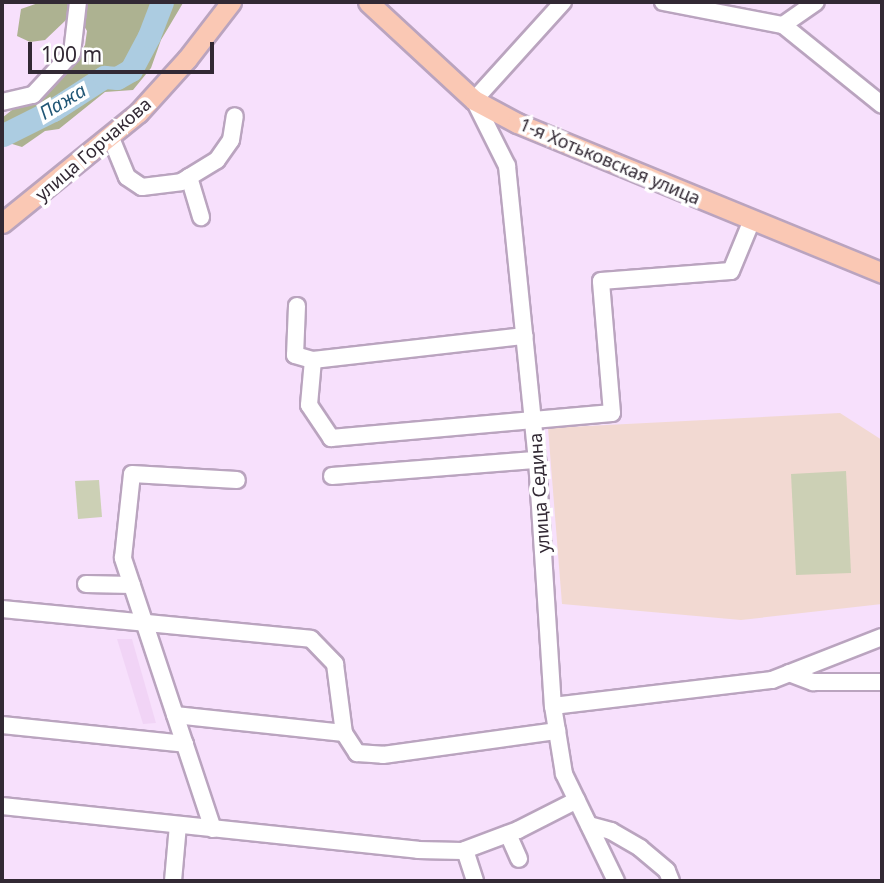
<!DOCTYPE html>
<html>
<head>
<meta charset="utf-8">
<style>
	body { margin:0 }
	#map { position:relative; width:884px; height:883px; overflow:hidden; background:#f7e0fc; font-family:"Noto Sans",sans-serif }
	div>[style] { position:absolute }
	[style*='--x'] { left:calc(var(--x)*1px); top:calc(var(--y)*1px); width:calc(var(--w)*1px); rotate:calc(var(--a)*1deg) }
	.built>* { inset:0; background:#f1d4f6 }
	.education>* { inset:0; background:#f2d9d2 }
	.green>* { inset:0; background:#ccd0b5 }
	.forest>* { inset:0; background:#adb291 }
	.river>* { height:23px; margin:-11.5px; padding:0 11.5px; transform-origin:11.5px; border-radius:11.5px; background:#accce1 }
	.roads { filter:drop-shadow(2px 0 #baa4bf) drop-shadow(-2px 0 #baa4bf) drop-shadow(0 2px #baa4bf) drop-shadow(0 -2px #baa4bf) }
	.minor>* { height:16px; margin:-8px; padding:0 8px; transform-origin:8px; border-radius:8px; background:#fff }
	.major>* { height:19px; margin:-9.5px; padding:0 9.5px; transform-origin:9.5px; border-radius:9.5px; background:#fac8b4 }
	span { translate:-50% -50%; white-space:nowrap; text-align:center; line-height:1.15; -webkit-text-stroke:7px #fff; paint-order:stroke }
	.street-label { font-size:18px; color:#322934 }
	.water-label { font-size:19px; color:#225776; font-style:italic }
	.frame { position:absolute; inset:0; border:4px solid #322934; pointer-events:none }
	.scale { position:absolute; left:28px; top:42px; width:186px; height:32px; box-sizing:border-box; border:4px solid #322934; border-top:0; padding-left:9px; font-size:21px; line-height:24px; white-space:nowrap; color:#322934; -webkit-text-stroke:5px #fff; paint-order:stroke }
</style>
</head>
<body>
<div id="map">
	<div class="built">
		<div style="clip-path:polygon(117px 639px,132px 639px,156px 723px,143px 724px)"></div>
	</div>
	<div class="education">
		<div style="clip-path:polygon(840px 413px,882px 440px,882px 604px,741px 620px,562px 604px,548px 428px)"></div>
	</div>
	<div class="green">
		<div style="clip-path:polygon(846px 471px,851px 573px,796px 575px,791px 474px)"></div>
		<div style="clip-path:polygon(99px 480px,102px 517px,78px 519px,75px 481px)"></div>
	</div>
	<div class="forest">
		<div style="clip-path:polygon(41px 2px,183px 3px,161px 40px,151px 68px,133px 90px,105px 92px,59px 129px,45px 131px,22px 147px,9px 143px,3px 131px,2px 118px,78px 57px,85px 45px,87px 31px,80px 19px,66px 20px,45px 40px,30px 42px,17px 36px,21px 9px)"></div>
	</div>
	<div class="river">
		<div style="--x:3;--y:135;--w:56;--a:-26.6"></div>
		<div style="--x:53;--y:110;--w:61;--a:-32.9"></div>
		<div style="--x:104;--y:77;--w:13;--a:4"></div>
		<div style="--x:117;--y:78;--w:16;--a:-30"></div>
		<div style="--x:131;--y:70;--w:38;--a:-62"></div>
		<div style="--x:149;--y:36;--w:36;--a:-69"></div>
	</div>
	<div class="roads">
		<div class="minor">
			<div style="--x:563;--y:2;--w:132;--a:132.2"></div>
			<div style="--x:474;--y:100;--w:74;--a:63.4"></div>
			<div style="--x:507;--y:166;--w:296;--a:84.2"></div>
			<div style="--x:537;--y:460;--w:247;--a:86.3"></div>
			<div style="--x:553;--y:706;--w:69;--a:80.8"></div>
			<div style="--x:564;--y:774;--w:119;--a:64.1"></div>
			<div style="--x:663;--y:2;--w:122;--a:10.9"></div>
			<div style="--x:783;--y:25;--w:40;--a:-34.9"></div>
			<div style="--x:783;--y:25;--w:127;--a:38.9"></div>
			<div style="--x:2;--y:102;--w:32;--a:-13"></div>
			<div style="--x:33;--y:95;--w:57;--a:-47.1"></div>
			<div style="--x:72;--y:53;--w:51;--a:-83.3"></div>
			<div style="--x:111;--y:138;--w:42;--a:67.7"></div>
			<div style="--x:127;--y:177;--w:18;--a:34"></div>
			<div style="--x:142;--y:187;--w:39;--a:-7"></div>
			<div style="--x:181;--y:182;--w:42;--a:-31.4"></div>
			<div style="--x:217;--y:160;--w:24;--a:-55"></div>
			<div style="--x:231;--y:140;--w:24;--a:-81"></div>
			<div style="--x:189;--y:177;--w:42;--a:73.3"></div>
			<div style="--x:297;--y:306;--w:49;--a:92.3"></div>
			<div style="--x:295;--y:355;--w:19;--a:16"></div>
			<div style="--x:313;--y:360;--w:213;--a:-6.5"></div>
			<div style="--x:313;--y:360;--w:45;--a:95.1"></div>
			<div style="--x:309;--y:405;--w:40;--a:56"></div>
			<div style="--x:331;--y:438;--w:282;--a:-5.1"></div>
			<div style="--x:612;--y:413;--w:132;--a:-94.8"></div>
			<div style="--x:601;--y:281;--w:130;--a:-4.4"></div>
			<div style="--x:731;--y:271;--w:55;--a:-67.6"></div>
			<div style="--x:332;--y:476;--w:206;--a:-4.5"></div>
			<div style="--x:86;--y:584;--w:46;--a:1.2"></div>
			<div style="--x:2;--y:609;--w:310;--a:5.5"></div>
			<div style="--x:311;--y:639;--w:35;--a:46"></div>
			<div style="--x:335;--y:664;--w:70;--a:82.6"></div>
			<div style="--x:344;--y:733;--w:170;--a:-173.9"></div>
			<div style="--x:789;--y:673;--w:26;--a:21"></div>
			<div style="--x:813;--y:682;--w:69;--a:0"></div>
			<div style="--x:553;--y:706;--w:221;--a:-6.8"></div>
			<div style="--x:772;--y:680;--w:118;--a:-21.4"></div>
			<div style="--x:2;--y:725;--w:184;--a:5.9"></div>
			<div style="--x:344;--y:733;--w:24;--a:57"></div>
			<div style="--x:357;--y:753;--w:26;--a:4"></div>
			<div style="--x:383;--y:755;--w:176;--a:-7.9"></div>
			<div style="--x:2;--y:806;--w:418;--a:6"></div>
			<div style="--x:418;--y:850;--w:44;--a:1.3"></div>
			<div style="--x:462;--y:851;--w:60;--a:-20.6"></div>
			<div style="--x:518;--y:830;--w:66;--a:-27"></div>
			<div style="--x:589;--y:825;--w:23;--a:15"></div>
			<div style="--x:611;--y:831;--w:34;--a:30"></div>
			<div style="--x:640;--y:848;--w:35;--a:40"></div>
			<div style="--x:667;--y:871;--w:11;--a:68"></div>
			<div style="--x:213;--y:829;--w:286;--a:-108.4"></div>
			<div style="--x:123;--y:558;--w:84;--a:-83.9"></div>
			<div style="--x:132;--y:474;--w:105;--a:3.3"></div>
			<div style="--x:508;--y:834;--w:27;--a:66"></div>
			<div style="--x:465;--y:850;--w:33;--a:72"></div>
			<div style="--x:173;--y:881;--w:56;--a:-84.9"></div>
		</div>
		<div class="major">
			<div style="--x:368;--y:2;--w:144;--a:42.8"></div>
			<div style="--x:474;--y:100;--w:49;--a:28.1"></div>
			<div style="--x:517;--y:123;--w:395;--a:22.3"></div>
			<div style="--x:2;--y:223;--w:175;--a:-39"></div>
			<div style="--x:138;--y:113;--w:73;--a:-47.8"></div>
			<div style="--x:187;--y:59;--w:72;--a:-52.3"></div>
		</div>
	</div>
	<div class="street-label">
		<span style="left:93px;top:149px;rotate:-41deg">улица Горчакова</span>
		<span style="left:610px;top:161px;rotate:23deg">1-я Хотьковская улица</span>
		<span style="left:539px;top:493px;rotate:-94deg">улица Седина</span>
	</div>
	<div class="water-label">
		<span style="left:63px;top:102px;rotate:-31deg">Пажа</span>
	</div>
	<div class="frame"></div>
	<div class="scale">100 m</div>
</div>
</body>
</html>
